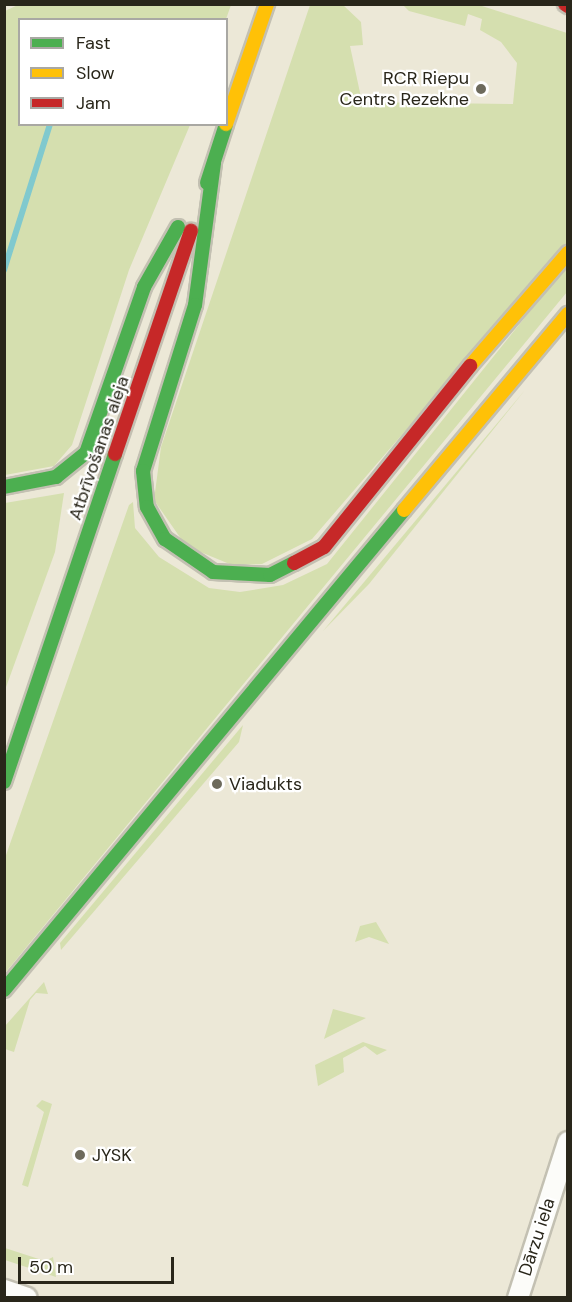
<!DOCTYPE html>
<html>
<head>
<meta charset="utf-8">
<style>
	body { margin:0 }
	#map { position:relative; width:572px; height:1302px; overflow:hidden; background:#ece8d7; font-family:"DM Sans",sans-serif }
	div>[style] { position:absolute }
	[style*='--x'] { left:calc(var(--x)*1px); top:calc(var(--y)*1px); width:calc(var(--w)*1px); rotate:calc(var(--a)*1deg) }
	.green>* { inset:0; background:#d5dfaf }
	.stream>* { height:6px; margin:-3px; padding:0 3px; transform-origin:3px; border-radius:3px; background:#80c9ce }
	.roads { filter:drop-shadow(2px 0 #c3c0b2) drop-shadow(-2px 0 #c3c0b2) drop-shadow(0 2px #c3c0b2) drop-shadow(0 -2px #c3c0b2) }
	.street>* { height:20px; margin:-10px; padding:0 10px; transform-origin:10px; border-radius:10px; background:#fcfcf9 }
	.fast>* { height:14px; margin:-7px; padding:0 7px; transform-origin:7px; border-radius:7px; background:#4caf50 }
	.slow>* { height:14px; margin:-7px; padding:0 7px; transform-origin:7px; border-radius:7px; background:#ffc107 }
	.jam>* { height:14px; margin:-7px; padding:0 7px; transform-origin:7px; border-radius:7px; background:#c62828 }
	.dots>* { width:16px; height:16px; translate:-50% -50%; box-sizing:border-box; border:3px solid #fff; border-radius:50% }
	span { translate:-50% -50%; white-space:nowrap; text-align:center; line-height:1.15; -webkit-text-stroke:4.5px #fff; paint-order:stroke }
	.poi-label { font-size:18px; color:#29261a }
	.right { translate:-100% -50%; text-align:right }
	.left { translate:0 -50%; text-align:left }
	.street-label { font-size:18px; color:#29261a }
	.frame { position:absolute; inset:0; border:6px solid #29261a; pointer-events:none }
	.legend { position:absolute; left:18px; top:18px; width:210px; height:108px; box-sizing:border-box; background:#fff; border:2px solid #a9a8a3; margin:0; padding:8px 10px; list-style:none; font-size:18px; color:#29261a }
	.legend li { display:flex; align-items:center; gap:12px; height:30px }
	.legend b { width:30px; border:2px solid #a9a8a3 }
	.scale { position:absolute; left:18px; top:1257px; width:156px; height:27px; box-sizing:border-box; border:3px solid #29261a; border-top:0; padding-left:8px; font-size:18px; line-height:21px; white-space:nowrap; color:#29261a; -webkit-text-stroke:4px #fff; paint-order:stroke }
</style>
</head>
<body>
<div id="map">
	<div class="green">
		<div style="clip-path:polygon(20px 4px,231px 5px,226px 19px,20px 20px,20px 124px,190px 125px,129px 270px,72px 445px,54px 466px,5px 475px,5px 11px)"></div>
		<div style="clip-path:polygon(310px 5px,343px 5px,361px 22px,363px 45px,350px 46px,362px 102px,513px 104px,517px 63px,501px 42px,480px 30px,482px 19px,468px 14px,465px 26px,409px 11px,403px 5px,482px 6px,567px 33px,567px 243px,312px 539px,262px 564px,232px 565px,186px 546px,154px 500px,161px 447px)"></div>
		<div style="clip-path:polygon(567px 265px,567px 292px,5px 973px,5px 858px,129px 505px,133px 502px,135px 528px,159px 557px,209px 588px,240px 592px,283px 585px,327px 564px)"></div>
		<div style="clip-path:polygon(525px 390px,369px 584px,323px 631px)"></div>
		<div style="clip-path:polygon(64px 493px,55px 552px,5px 690px,5px 503px)"></div>
		<div style="clip-path:polygon(243px 725px,239px 742px,61px 950px,60px 943px)"></div>
		<div style="clip-path:polygon(376px 922px,389px 944px,369px 937px,355px 942px,360px 926px)"></div>
		<div style="clip-path:polygon(44px 982px,48px 994px,36px 993px,30px 1000px,14px 1052px,5px 1049px,5px 1026px)"></div>
		<div style="clip-path:polygon(333px 1009px,366px 1018px,324px 1039px)"></div>
		<div style="clip-path:polygon(363px 1042px,387px 1050px,377px 1055px,365px 1046px,343px 1058px,344px 1072px,318px 1086px,315px 1065px)"></div>
		<div style="clip-path:polygon(42px 1100px,52px 1104px,28px 1187px,22px 1185px,44px 1112px,36px 1106px)"></div>
		<div style="clip-path:polygon(5px 1248px,45px 1261px,53px 1257px,56px 1277px,5px 1260px)"></div>
	</div>
	<div class="stream">
		<div style="--x:4;--y:270;--w:153;--a:-72.5"></div>
	</div>
	<div class="roads">
		<div class="street">
			<div style="--x:4;--y:1290;--w:24;--a:19"></div>
			<div style="--x:518;--y:1298;--w:164;--a:-72.2"></div>
		</div>
		<div class="fast">
			<div style="--x:214;--y:163;--w:143;--a:97.6"></div>
			<div style="--x:195;--y:305;--w:174;--a:107.4"></div>
			<div style="--x:143;--y:471;--w:36;--a:84"></div>
			<div style="--x:147;--y:507;--w:37;--a:61"></div>
			<div style="--x:165;--y:539;--w:58;--a:34.5"></div>
			<div style="--x:213;--y:572;--w:57;--a:3"></div>
			<div style="--x:270;--y:575;--w:27;--a:-27"></div>
			<div style="--x:207;--y:183;--w:62;--a:-72.1"></div>
			<div style="--x:4;--y:487;--w:53;--a:-10.9"></div>
			<div style="--x:56;--y:477;--w:38;--a:-39"></div>
			<div style="--x:86;--y:453;--w:176;--a:-70.7"></div>
			<div style="--x:144;--y:287;--w:69;--a:-60.5"></div>
			<div style="--x:4;--y:782;--w:346;--a:-71.3"></div>
			<div style="--x:4;--y:990;--w:625;--a:-50.19"></div>
		</div>
		<div class="slow">
			<div style="--x:226;--y:124;--w:127;--a:-71.1"></div>
			<div style="--x:470;--y:366;--w:150;--a:-49.1"></div>
			<div style="--x:404;--y:510;--w:256;--a:-50.1"></div>
		</div>
		<div class="jam">
			<div style="--x:565;--y:4;--w:4;--a:34"></div>
			<div style="--x:115;--y:454;--w:236;--a:-71.2"></div>
			<div style="--x:294;--y:563;--w:34;--a:-28"></div>
			<div style="--x:324;--y:547;--w:233;--a:-51.1"></div>
		</div>
	</div>
	<div class="dots">
		<div style="left:481px;top:89px;background:#6d6a5c"></div>
		<div style="left:217px;top:784px;background:#6d6a5c"></div>
		<div style="left:80px;top:1155px;background:#6d6a5c"></div>
	</div>
	<div class="poi-label">
		<span class="right" style="left:469px;top:89px">RCR Riepu<br>Centrs Rezekne</span>
		<span class="left" style="left:229px;top:784px">Viadukts</span>
		<span class="left" style="left:92px;top:1155px">JYSK</span>
	</div>
	<div class="street-label">
		<span style="left:99px;top:448px;rotate:-71deg">Atbrīvošanas aleja</span>
		<span style="left:537px;top:1237px;rotate:-72deg">Dārzu iela</span>
	</div>
	<div class="frame"></div>
	<ul class="legend">
	<li><b style="height:8px;background:#4caf50"></b>Fast</li>
	<li><b style="height:8px;background:#ffc107"></b>Slow</li>
	<li><b style="height:8px;background:#c62828"></b>Jam</li>
	</ul>
	<div class="scale">50 m</div>
</div>
</body>
</html>
